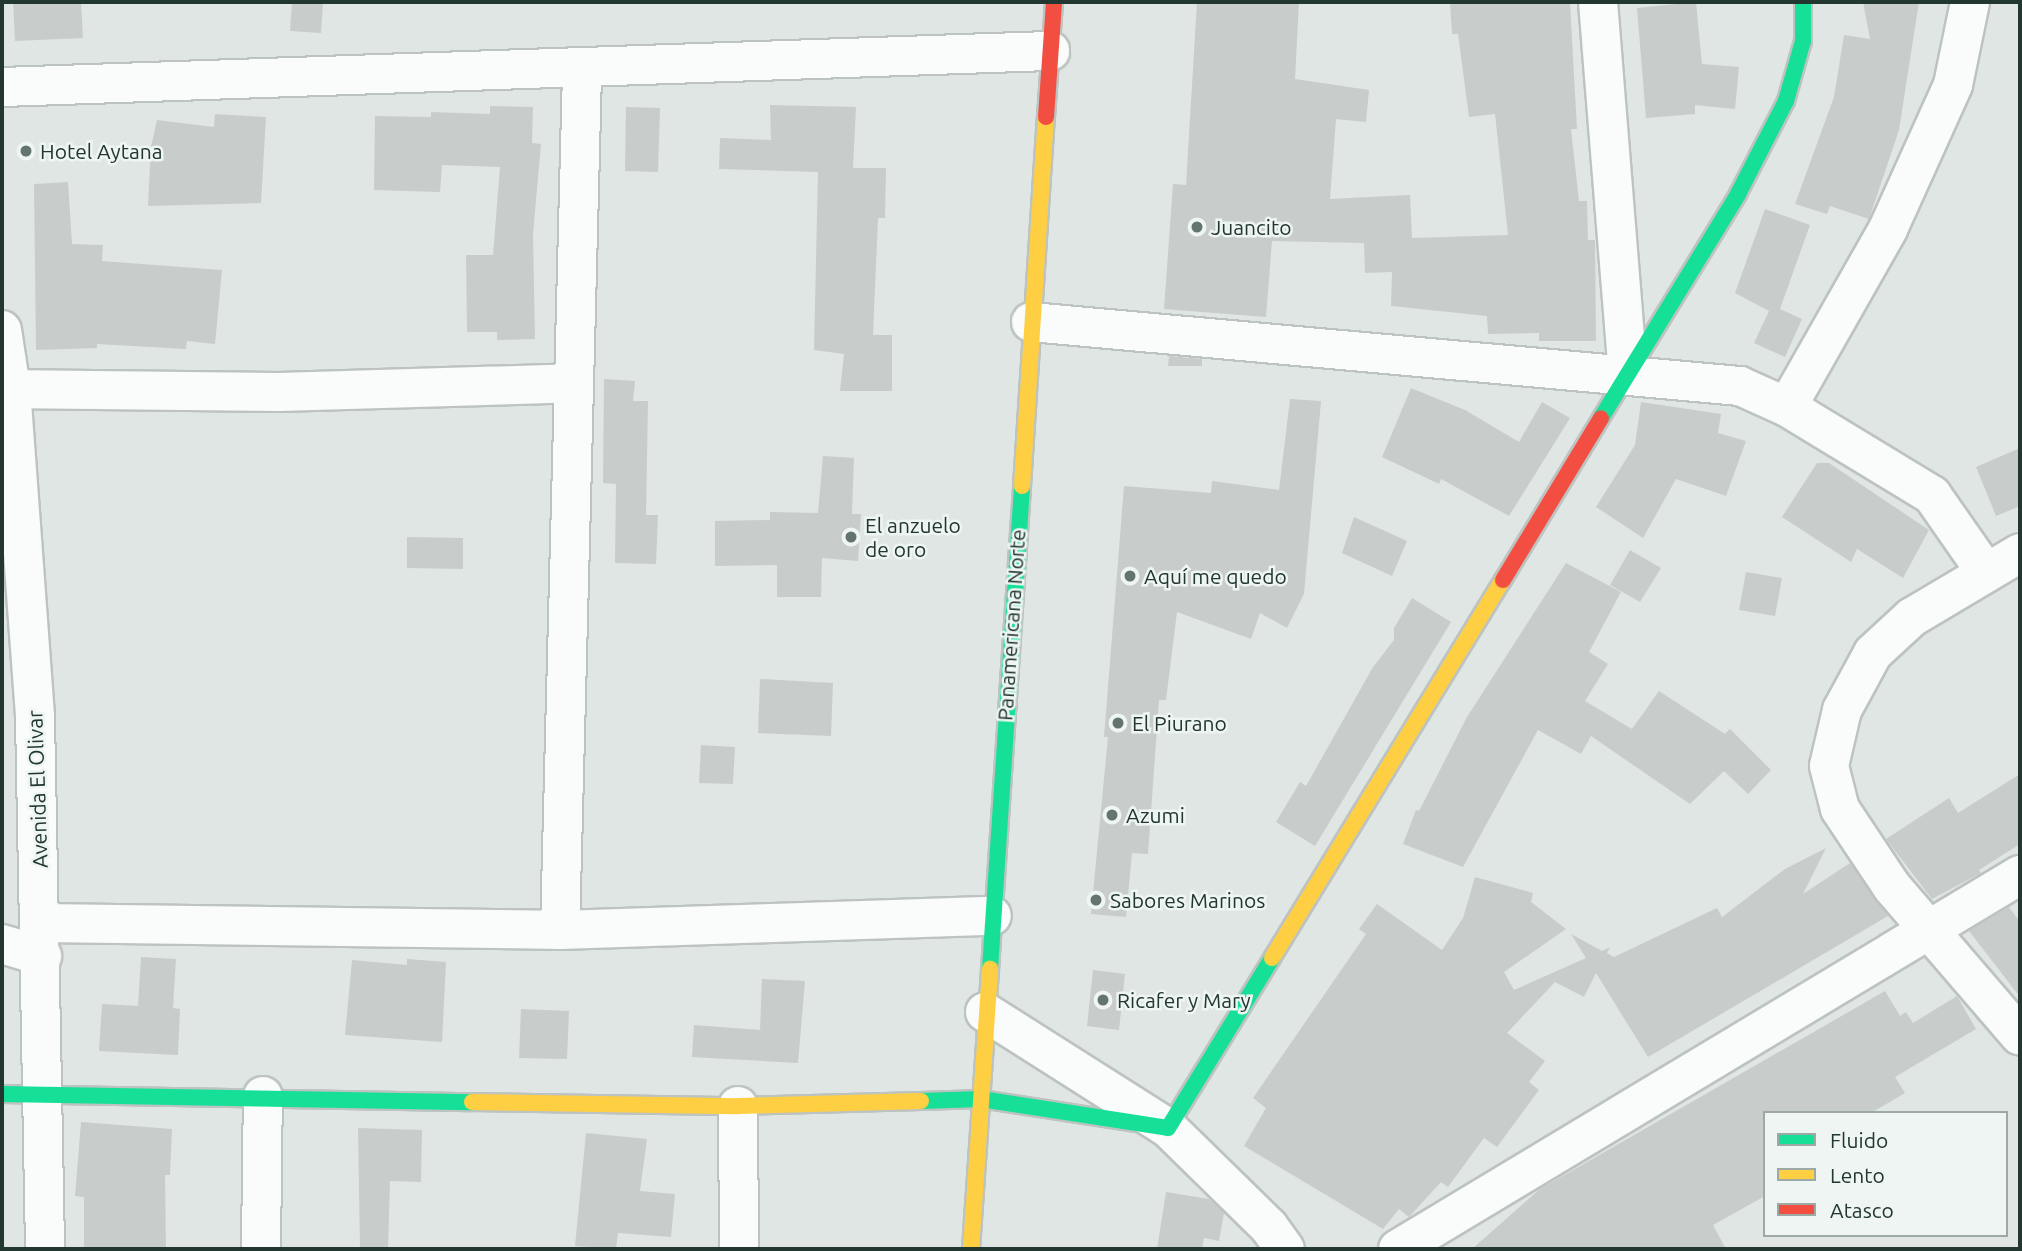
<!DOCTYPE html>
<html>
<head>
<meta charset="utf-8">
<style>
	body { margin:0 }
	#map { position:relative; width:2022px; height:1251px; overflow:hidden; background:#e0e6e3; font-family:Ubuntu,sans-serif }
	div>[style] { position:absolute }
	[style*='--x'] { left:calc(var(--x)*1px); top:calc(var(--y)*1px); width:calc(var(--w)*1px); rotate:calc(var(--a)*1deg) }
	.building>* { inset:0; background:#c8cdcb }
	.roads { filter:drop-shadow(2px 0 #bdc3c0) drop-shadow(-2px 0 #bdc3c0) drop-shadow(0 2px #bdc3c0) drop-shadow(0 -2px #bdc3c0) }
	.street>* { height:38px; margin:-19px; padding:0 19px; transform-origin:19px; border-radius:19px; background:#fafbfb }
	.fast>* { height:16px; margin:-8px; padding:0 8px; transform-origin:8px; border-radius:8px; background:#16e098 }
	.slow>* { height:16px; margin:-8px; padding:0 8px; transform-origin:8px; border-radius:8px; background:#ffcf43 }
	.jam>* { height:16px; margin:-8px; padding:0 8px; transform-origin:8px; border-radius:8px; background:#f24e42 }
	.dots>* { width:19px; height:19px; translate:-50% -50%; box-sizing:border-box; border:4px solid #eef5f2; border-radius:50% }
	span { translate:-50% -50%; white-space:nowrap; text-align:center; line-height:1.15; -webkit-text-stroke:5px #eef5f2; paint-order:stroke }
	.poi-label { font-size:21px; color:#213730 }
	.left { translate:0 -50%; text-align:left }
	.street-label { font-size:21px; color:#213730 }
	.frame { position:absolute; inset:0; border:4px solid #213730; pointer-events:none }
	.legend { position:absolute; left:1763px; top:1111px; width:245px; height:126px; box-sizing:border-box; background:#eef5f2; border:2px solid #9ca9a4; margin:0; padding:9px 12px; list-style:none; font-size:21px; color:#213730 }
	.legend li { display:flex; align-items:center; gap:14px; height:35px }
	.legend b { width:35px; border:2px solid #9ca9a4 }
</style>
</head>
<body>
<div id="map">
	<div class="building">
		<div style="clip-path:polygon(13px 2px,81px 2px,83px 38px,15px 41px)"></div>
		<div style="clip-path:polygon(292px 2px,323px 2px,321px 33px,290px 31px)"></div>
		<div style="clip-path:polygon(1197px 2px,1299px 2px,1295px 79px,1369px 90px,1366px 122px,1336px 119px,1330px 199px,1410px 195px,1412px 238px,1508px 235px,1495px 114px,1469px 117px,1458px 34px,1452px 34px,1450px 2px,1570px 2px,1577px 129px,1571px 129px,1579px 201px,1587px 201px,1588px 240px,1595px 240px,1596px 341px,1539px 341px,1539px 333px,1488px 334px,1487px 316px,1391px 306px,1392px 272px,1365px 273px,1364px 243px,1272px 241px,1266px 317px,1164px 309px,1173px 184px,1186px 185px)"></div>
		<div style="clip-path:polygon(1696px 2px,1702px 64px,1739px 67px,1735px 109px,1695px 105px,1695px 114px,1646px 118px,1637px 8px)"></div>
		<div style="clip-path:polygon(1863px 2px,1919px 2px,1899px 130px,1869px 219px,1830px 206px,1827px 214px,1795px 204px,1834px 97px,1844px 35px,1870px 39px)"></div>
		<div style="clip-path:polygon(770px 105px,856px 107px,853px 168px,886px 168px,885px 218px,878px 218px,873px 335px,892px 335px,892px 391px,840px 391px,844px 354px,814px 350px,818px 172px,719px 169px,720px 138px,771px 140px)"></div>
		<div style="clip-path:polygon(490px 106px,533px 107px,532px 143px,541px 144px,533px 234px,535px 339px,497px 340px,497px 332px,467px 332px,466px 255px,493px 255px,500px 167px,442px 165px,440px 192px,374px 190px,375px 116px,431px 117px,431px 112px,490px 114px)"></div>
		<div style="clip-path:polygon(626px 107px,660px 108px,658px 172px,625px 171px)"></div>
		<div style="clip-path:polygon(215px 114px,266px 117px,261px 203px,148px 206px,151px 147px,157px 120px,214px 127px)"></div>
		<div style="clip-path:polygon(68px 182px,72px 244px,103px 245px,102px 261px,222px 270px,215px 344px,187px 341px,186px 349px,97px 344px,97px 348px,36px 350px,34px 184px)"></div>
		<div style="clip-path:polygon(1765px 209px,1810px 225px,1780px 309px,1802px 319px,1785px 357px,1754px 343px,1769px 311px,1735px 293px)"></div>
		<div style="clip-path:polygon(1169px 356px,1202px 359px,1202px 366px,1168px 366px)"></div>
		<div style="clip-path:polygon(604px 379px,635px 381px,633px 401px,648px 401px,646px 515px,658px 515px,656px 564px,615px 563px,616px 484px,603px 483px)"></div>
		<div style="clip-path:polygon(1411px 388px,1465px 410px,1519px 442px,1542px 402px,1570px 418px,1509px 516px,1441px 479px,1439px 484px,1382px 457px)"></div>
		<div style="clip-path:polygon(1290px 399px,1321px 401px,1304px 594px,1287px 628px,1260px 613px,1251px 639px,1177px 612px,1166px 700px,1159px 700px,1148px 854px,1132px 853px,1126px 917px,1091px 914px,1108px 737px,1104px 737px,1124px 486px,1211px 493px,1212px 481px,1279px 490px)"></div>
		<div style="clip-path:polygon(1641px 402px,1721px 414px,1718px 433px,1746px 441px,1726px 496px,1676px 479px,1643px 538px,1596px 507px,1635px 445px)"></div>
		<div style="clip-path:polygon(2020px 448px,2020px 506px,1996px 516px,1976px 467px)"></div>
		<div style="clip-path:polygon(823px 456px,854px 458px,852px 514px,861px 514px,858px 561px,822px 558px,821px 597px,777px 597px,777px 565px,715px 566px,715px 521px,770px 520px,770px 512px,818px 513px)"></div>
		<div style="clip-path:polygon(1817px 463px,1829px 463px,1929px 530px,1903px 578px,1857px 549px,1851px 562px,1782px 517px)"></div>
		<div style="clip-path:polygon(1354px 517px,1407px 541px,1392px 576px,1342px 553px)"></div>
		<div style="clip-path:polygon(407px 537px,463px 538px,463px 569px,407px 568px)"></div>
		<div style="clip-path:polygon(1630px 550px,1661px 568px,1640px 602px,1610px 585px)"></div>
		<div style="clip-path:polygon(1566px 563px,1621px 592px,1589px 652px,1608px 664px,1585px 701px,1632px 729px,1659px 691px,1725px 734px,1730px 729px,1771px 770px,1748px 794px,1724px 771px,1690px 804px,1591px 736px,1581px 754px,1538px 730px,1463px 867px,1403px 844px,1416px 810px,1419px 811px,1467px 717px)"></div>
		<div style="clip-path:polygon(1746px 572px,1782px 578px,1775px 616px,1739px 610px)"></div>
		<div style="clip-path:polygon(1412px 598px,1451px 622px,1315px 846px,1276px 822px,1300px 782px,1306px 786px,1373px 667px,1394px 640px,1394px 628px)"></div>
		<div style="clip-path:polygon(760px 679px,833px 683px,831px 736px,758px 733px)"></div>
		<div style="clip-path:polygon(701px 745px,735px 747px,733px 784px,699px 783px)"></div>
		<div style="clip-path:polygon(2020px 774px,2020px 844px,1979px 870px,1981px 873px,1932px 899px,1886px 839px,1949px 798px,1958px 813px)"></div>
		<div style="clip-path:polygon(1826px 848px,1803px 894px,1850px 863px,1888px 916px,1648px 1057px,1596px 973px,1584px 997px,1555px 982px,1507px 1033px,1545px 1061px,1529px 1082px,1539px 1090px,1497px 1147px,1484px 1138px,1448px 1187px,1441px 1182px,1409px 1217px,1399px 1209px,1383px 1229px,1244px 1146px,1266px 1108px,1253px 1098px,1366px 934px,1359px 929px,1377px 904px,1442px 950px,1463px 918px,1475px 877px,1533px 893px,1531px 902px,1566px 929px,1504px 972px,1514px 990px,1586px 958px,1571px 934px,1602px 951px,1610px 947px,1607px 953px,1614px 957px,1717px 908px,1722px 917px,1785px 869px)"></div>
		<div style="clip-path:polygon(2009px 907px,2020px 922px,2020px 997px,1969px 931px)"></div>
		<div style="clip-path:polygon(141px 957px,176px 959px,173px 1008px,180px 1009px,178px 1055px,99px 1051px,102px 1004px,138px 1006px)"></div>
		<div style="clip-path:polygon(407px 959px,446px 962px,442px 1042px,345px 1035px,352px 960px,407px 965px)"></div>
		<div style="clip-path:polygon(1093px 970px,1125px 974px,1119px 1030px,1087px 1026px)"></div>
		<div style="clip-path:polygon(762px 979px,805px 981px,798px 1063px,692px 1057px,694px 1025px,760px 1030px)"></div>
		<div style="clip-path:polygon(1885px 991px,1900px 1016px,1906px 1012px,1913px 1023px,1957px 996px,1976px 1029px,1895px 1077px,1905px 1093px,1871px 1113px,1765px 1113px,1765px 1196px,1713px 1225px,1726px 1249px,1472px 1249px,1540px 1189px)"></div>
		<div style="clip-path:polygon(521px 1009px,569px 1011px,567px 1059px,519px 1058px)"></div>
		<div style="clip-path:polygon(81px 1122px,172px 1129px,170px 1175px,165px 1175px,166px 1249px,84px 1249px,84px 1197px,75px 1196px)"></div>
		<div style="clip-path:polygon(358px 1128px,422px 1130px,421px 1182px,390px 1181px,388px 1249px,360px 1249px)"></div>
		<div style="clip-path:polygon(586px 1133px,647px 1139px,640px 1191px,675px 1194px,671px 1237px,618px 1233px,616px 1249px,575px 1246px)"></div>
		<div style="clip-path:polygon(1166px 1192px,1209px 1199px,1224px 1213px,1219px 1241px,1204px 1238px,1202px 1249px,1157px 1249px)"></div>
	</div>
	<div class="roads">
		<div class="street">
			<div style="--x:1598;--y:2;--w:372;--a:85.4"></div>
			<div style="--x:2;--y:87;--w:1049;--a:-1.97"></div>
			<div style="--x:1031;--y:322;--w:712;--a:5.16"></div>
			<div style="--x:1740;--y:386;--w:51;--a:24.1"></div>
			<div style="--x:1787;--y:407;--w:170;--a:31.3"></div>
			<div style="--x:1932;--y:495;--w:93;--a:55.1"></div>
			<div style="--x:2;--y:330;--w:60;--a:81.3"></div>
			<div style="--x:11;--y:389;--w:329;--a:85.8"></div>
			<div style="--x:35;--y:717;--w:532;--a:88.92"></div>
			<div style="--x:2;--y:389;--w:277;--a:0.6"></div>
			<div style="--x:279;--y:392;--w:295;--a:-1.7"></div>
			<div style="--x:1787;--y:407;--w:205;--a:-60.4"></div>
			<div style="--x:1888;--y:229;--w:158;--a:-65.7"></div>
			<div style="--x:1953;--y:85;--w:85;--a:-78.4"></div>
			<div style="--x:2020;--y:553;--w:126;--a:149.3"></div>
			<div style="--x:1912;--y:617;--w:53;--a:137.3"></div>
			<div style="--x:1873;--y:653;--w:65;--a:118.5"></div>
			<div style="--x:1842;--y:710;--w:57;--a:103.1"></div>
			<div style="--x:1829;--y:766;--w:44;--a:75.7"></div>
			<div style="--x:1840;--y:809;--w:94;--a:56.3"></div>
			<div style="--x:1892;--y:887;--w:196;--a:49.3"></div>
			<div style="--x:42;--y:923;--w:518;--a:0.77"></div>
			<div style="--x:560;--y:930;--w:432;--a:-1.9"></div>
			<div style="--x:560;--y:930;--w:860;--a:-88.53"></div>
			<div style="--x:2;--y:944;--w:42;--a:16.7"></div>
			<div style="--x:985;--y:1012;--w:217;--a:32.4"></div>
			<div style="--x:1168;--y:1128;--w:141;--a:44.4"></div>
			<div style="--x:1269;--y:1227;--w:27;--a:54"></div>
			<div style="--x:738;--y:1106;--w:143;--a:89.6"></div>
			<div style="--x:261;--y:1249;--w:153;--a:-89.3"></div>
			<div style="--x:1398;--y:1249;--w:726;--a:-31.02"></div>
		</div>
		<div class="fast">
			<div style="--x:1601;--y:418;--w:263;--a:-58.5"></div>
			<div style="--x:1738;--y:194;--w:105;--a:-62.7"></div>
			<div style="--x:1786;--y:101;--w:62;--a:-74.2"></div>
			<div style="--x:1803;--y:41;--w:39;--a:-90"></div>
			<div style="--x:990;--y:969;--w:484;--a:-86.2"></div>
			<div style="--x:2;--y:1094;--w:470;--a:1"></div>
			<div style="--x:921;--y:1101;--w:60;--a:-1.9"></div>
			<div style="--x:981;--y:1099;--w:189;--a:8.8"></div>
			<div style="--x:1168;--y:1128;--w:199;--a:-58.5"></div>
		</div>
		<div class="slow">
			<div style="--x:1022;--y:486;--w:370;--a:-86.3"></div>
			<div style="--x:1272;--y:958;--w:443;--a:-58.6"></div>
			<div style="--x:472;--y:1102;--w:266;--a:0.9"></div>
			<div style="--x:738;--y:1106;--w:183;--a:-1.6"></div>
			<div style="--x:971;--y:1249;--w:281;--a:-86.1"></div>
		</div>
		<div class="jam">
			<div style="--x:1046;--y:117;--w:115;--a:-86"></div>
			<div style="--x:1503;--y:580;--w:189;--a:-58.8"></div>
		</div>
	</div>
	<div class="dots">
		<div style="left:26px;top:151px;background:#64746f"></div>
		<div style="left:1197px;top:227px;background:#64746f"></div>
		<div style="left:851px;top:537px;background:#64746f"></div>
		<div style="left:1130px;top:576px;background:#64746f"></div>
		<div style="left:1118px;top:723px;background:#64746f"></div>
		<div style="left:1112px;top:815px;background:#64746f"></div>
		<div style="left:1096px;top:900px;background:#64746f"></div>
		<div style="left:1103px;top:1000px;background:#64746f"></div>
	</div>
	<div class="poi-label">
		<span class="left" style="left:40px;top:151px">Hotel Aytana</span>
		<span class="left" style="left:1211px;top:227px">Juancito</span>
		<span class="left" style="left:865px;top:537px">El anzuelo<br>de oro</span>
		<span class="left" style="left:1144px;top:576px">Aquí me quedo</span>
		<span class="left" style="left:1132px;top:723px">El Piurano</span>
		<span class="left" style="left:1126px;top:815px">Azumi</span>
		<span class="left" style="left:1110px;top:900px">Sabores Marinos</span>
		<span class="left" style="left:1117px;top:1000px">Ricafer y Mary</span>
	</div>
	<div class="street-label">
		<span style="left:1011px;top:625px;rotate:-86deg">Panamericana Norte</span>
		<span style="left:37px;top:789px;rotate:-92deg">Avenida El Olivar</span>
	</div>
	<div class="frame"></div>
	<ul class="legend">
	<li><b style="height:9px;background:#16e098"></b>Fluido</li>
	<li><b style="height:9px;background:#ffcf43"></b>Lento</li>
	<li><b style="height:9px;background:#f24e42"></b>Atasco</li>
	</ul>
</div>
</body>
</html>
